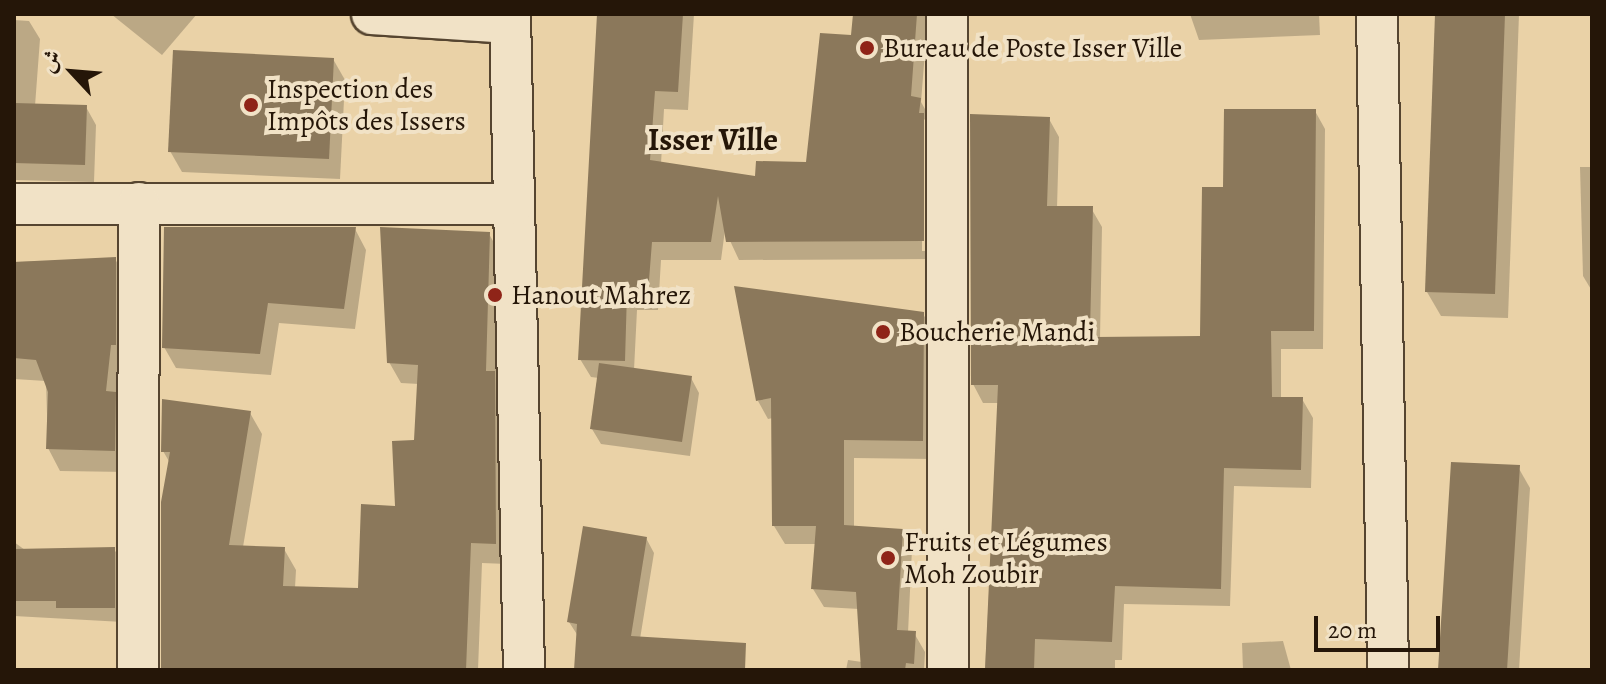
<!DOCTYPE html>
<html>
<head>
<meta charset="utf-8">
<style>
	body { margin:0 }
	#map { position:relative; width:1606px; height:684px; overflow:hidden; background:#ead2a7; font-family:Alegreya,Amiri,serif }
	div>[style] { position:absolute }
	[style*='--x'] { left:calc(var(--x)*1px); top:calc(var(--y)*1px); width:calc(var(--w)*1px); rotate:calc(var(--a)*1deg) }
	.shadow>* { inset:0; background:#0003 }
	.building>* { inset:0; background:#8b785b }
	.roads { filter:drop-shadow(2px 0 #564530) drop-shadow(-2px 0 #564530) drop-shadow(0 2px #564530) drop-shadow(0 -2px #564530) }
	.street>* { height:40px; margin:-20px; padding:0 20px; transform-origin:20px; border-radius:20px; background:#f1e2c6 }
	.dots>* { width:22px; height:22px; translate:-50% -50%; box-sizing:border-box; border:4px solid #f1e2c6; border-radius:50% }
	span { translate:-50% -50%; white-space:nowrap; text-align:center; line-height:1.15; -webkit-text-stroke:8px #f1e2c6; paint-order:stroke }
	.poi-label { font-size:28px; color:#251608 }
	.left { translate:0 -50%; text-align:left }
	.quarter-label { font-size:32px; color:#251608; font-weight:700 }
	.frame { position:absolute; inset:0; border:16px solid #251608; pointer-events:none }
	.north { position:absolute; left:32px; top:32px; width:80px; height:80px; -webkit-text-stroke:6px #f1e2c6; paint-order:stroke; rotate:296deg; font-size:22px; font-weight:700; line-height:32px; text-align:center; color:#251608 }
	.north::after { content:''; display:block; margin:auto; width:28px; height:36px; background:#251608; clip-path:polygon(50% 0,100% 100%,50% 72%,0 100%) }
	.scale { position:absolute; left:1314px; top:616px; width:126px; height:36px; box-sizing:border-box; border:4px solid #251608; border-top:0; padding-left:10px; font-size:24px; line-height:28px; white-space:nowrap; color:#251608; -webkit-text-stroke:6px #f1e2c6; paint-order:stroke }
</style>
</head>
<body>
<div id="map">
	<div class="shadow">
		<div style="clip-path:polygon(111px 14px,197px 14px,162px 55px)"></div>
		<div style="clip-path:polygon(evenodd,599px 14px,694px 14px,688px 110px,664px 109px,661px 164px,757px 178px,808px 164px,853px 38px,855px 14px,928px 14px,921px 102px,930px 118px,934px 259px,739px 260px,725px 230px,721px 260px,661px 260px,658px 310px,637px 310px,634px 370px,691px 378px,699px 393px,690px 456px,601px 444px,592px 429px,599px 378px,591px 377px,580px 359px,599px 14px,922px 117px,926px 121px,926px 251px,922px 251px,922px 117px)"></div>
		<div style="clip-path:polygon(1190px 14px,1319px 14px,1320px 35px,1199px 40px)"></div>
		<div style="clip-path:polygon(1437px 14px,1519px 14px,1508px 318px,1441px 316px,1427px 292px)"></div>
		<div style="clip-path:polygon(14px 20px,29px 21px,40px 39px,35px 106px,86px 107px,96px 125px,94px 182px,14px 180px)"></div>
		<div style="clip-path:polygon(333px 59px,345px 80px,340px 179px,182px 172px,170px 151px)"></div>
		<div style="clip-path:polygon(1315px 111px,1325px 129px,1323px 349px,1281px 349px,1281px 399px,1302px 399px,1313px 418px,1311px 488px,1234px 486px,1230px 606px,1124px 604px,1122px 660px,1115px 660px,1115px 670px,985px 670px,999px 403px,983px 403px,973px 384px,1049px 119px,1059px 137px,1057px 208px,1091px 208px,1102px 227px,1100px 339px,1202px 338px,1225px 189px)"></div>
		<div style="clip-path:polygon(1580px 167px,1592px 167px,1592px 291px,1583px 276px)"></div>
		<div style="clip-path:polygon(355px 229px,366px 250px,355px 329px,279px 323px,271px 375px,176px 368px,164px 347px)"></div>
		<div style="clip-path:polygon(489px 234px,501px 255px,497px 379px,505px 394px,507px 564px,482px 563px,478px 670px,163px 670px,170px 463px,163px 451px,250px 413px,262px 434px,243px 547px,284px 549px,296px 570px,295px 588px,359px 590px,397px 508px,416px 442px,419px 384px,401px 383px,389px 362px)"></div>
		<div style="clip-path:polygon(115px 259px,128px 281px,127px 472px,60px 471px,48px 448px,46px 381px,14px 379px,14px 262px)"></div>
		<div style="clip-path:polygon(923px 314px,934px 332px,932px 459px,854px 458px,854px 528px,902px 531px,912px 549px,908px 633px,914px 633px,925px 652px,924px 670px,846px 670px,848px 660px,862px 662px,859px 609px,824px 607px,813px 589px,816px 544px,785px 544px,774px 526px,773px 418px,768px 419px,758px 401px)"></div>
		<div style="clip-path:polygon(1518px 467px,1530px 488px,1519px 670px,1440px 670px)"></div>
		<div style="clip-path:polygon(646px 538px,654px 553px,640px 639px,700px 670px,580px 670px,578px 636px,569px 622px)"></div>
		<div style="clip-path:polygon(14px 542px,25px 550px,114px 549px,123px 564px,123px 622px,14px 616px)"></div>
		<div style="clip-path:polygon(1283px 641px,1291px 670px,1243px 670px,1242px 643px)"></div>
	</div>
	<div class="building">
		<div style="clip-path:polygon(597px 14px,683px 14px,678px 92px,655px 91px,650px 160px,755px 176px,756px 161px,806px 162px,820px 33px,851px 35px,853px 14px,917px 14px,911px 96px,921px 98px,919px 113px,924px 113px,924px 241px,726px 242px,718px 196px,711px 242px,652px 242px,648px 293px,627px 292px,625px 361px,578px 360px)"></div>
		<div style="clip-path:polygon(1435px 14px,1505px 14px,1495px 294px,1425px 292px)"></div>
		<div style="clip-path:polygon(173px 50px,334px 58px,329px 159px,168px 152px)"></div>
		<div style="clip-path:polygon(14px 103px,87px 105px,85px 165px,14px 163px)"></div>
		<div style="clip-path:polygon(1224px 109px,1316px 109px,1314px 331px,1271px 331px,1272px 397px,1303px 397px,1301px 470px,1224px 468px,1221px 589px,1115px 586px,1112px 642px,1035px 639px,1034px 670px,985px 670px,998px 385px,971px 385px,970px 114px,1050px 117px,1047px 206px,1093px 206px,1090px 332px,1095px 337px,1200px 336px,1202px 187px,1223px 187px)"></div>
		<div style="clip-path:polygon(164px 227px,356px 227px,344px 309px,268px 303px,260px 354px,162px 348px)"></div>
		<div style="clip-path:polygon(380px 227px,490px 232px,486px 371px,495px 371px,496px 544px,471px 543px,466px 670px,161px 670px,161px 502px,170px 452px,161px 452px,162px 399px,251px 411px,229px 545px,285px 547px,283px 586px,358px 588px,361px 504px,395px 506px,392px 441px,414px 440px,418px 365px,387px 363px)"></div>
		<div style="clip-path:polygon(116px 257px,116px 345px,111px 345px,106px 391px,116px 392px,115px 451px,46px 449px,48px 392px,36px 360px,14px 358px,14px 262px)"></div>
		<div style="clip-path:polygon(734px 286px,924px 312px,923px 441px,844px 440px,844px 525px,903px 529px,897px 630px,916px 631px,914px 664px,906px 663px,905px 670px,861px 670px,856px 592px,811px 589px,816px 526px,772px 526px,771px 398px,756px 401px)"></div>
		<div style="clip-path:polygon(599px 363px,692px 376px,682px 442px,590px 429px)"></div>
		<div style="clip-path:polygon(1451px 462px,1520px 465px,1507px 670px,1438px 670px)"></div>
		<div style="clip-path:polygon(583px 526px,647px 537px,631px 636px,746px 643px,745px 670px,574px 670px,577px 624px,567px 622px)"></div>
		<div style="clip-path:polygon(115px 547px,115px 608px,56px 608px,56px 601px,14px 601px,14px 549px)"></div>
	</div>
	<div class="roads">
		<div class="street">
			<div style="--x:372;--y:14;--w:138;--a:3.7"></div>
			<div style="--x:510;--y:14;--w:656;--a:88.78"></div>
			<div style="--x:947;--y:14;--w:656;--a:89.91"></div>
			<div style="--x:1377;--y:14;--w:656;--a:89.04"></div>
			<div style="--x:14;--y:204;--w:499;--a:0"></div>
			<div style="--x:138;--y:670;--w:467;--a:-89.9"></div>
		</div>
	</div>
	<div class="dots">
		<div style="left:867px;top:48px;background:#8f2418"></div>
		<div style="left:251px;top:105px;background:#8f2418"></div>
		<div style="left:495px;top:295px;background:#8f2418"></div>
		<div style="left:883px;top:332px;background:#8f2418"></div>
		<div style="left:888px;top:558px;background:#8f2418"></div>
	</div>
	<div class="poi-label">
		<span class="left" style="left:883px;top:48px">Bureau de Poste Isser Ville</span>
		<span class="left" style="left:267px;top:105px">Inspection des<br>Impôts des Issers</span>
		<span class="left" style="left:511px;top:295px">Hanout Mahrez</span>
		<span class="left" style="left:899px;top:332px">Boucherie Mandi</span>
		<span class="left" style="left:904px;top:558px">Fruits et Légumes<br>Moh Zoubir</span>
	</div>
	<div class="quarter-label">
		<span style="left:713px;top:139px">Isser Ville</span>
	</div>
	<div class="frame"></div>
	<div class="north">ش</div>
	<div class="scale">20 m</div>
</div>
</body>
</html>
